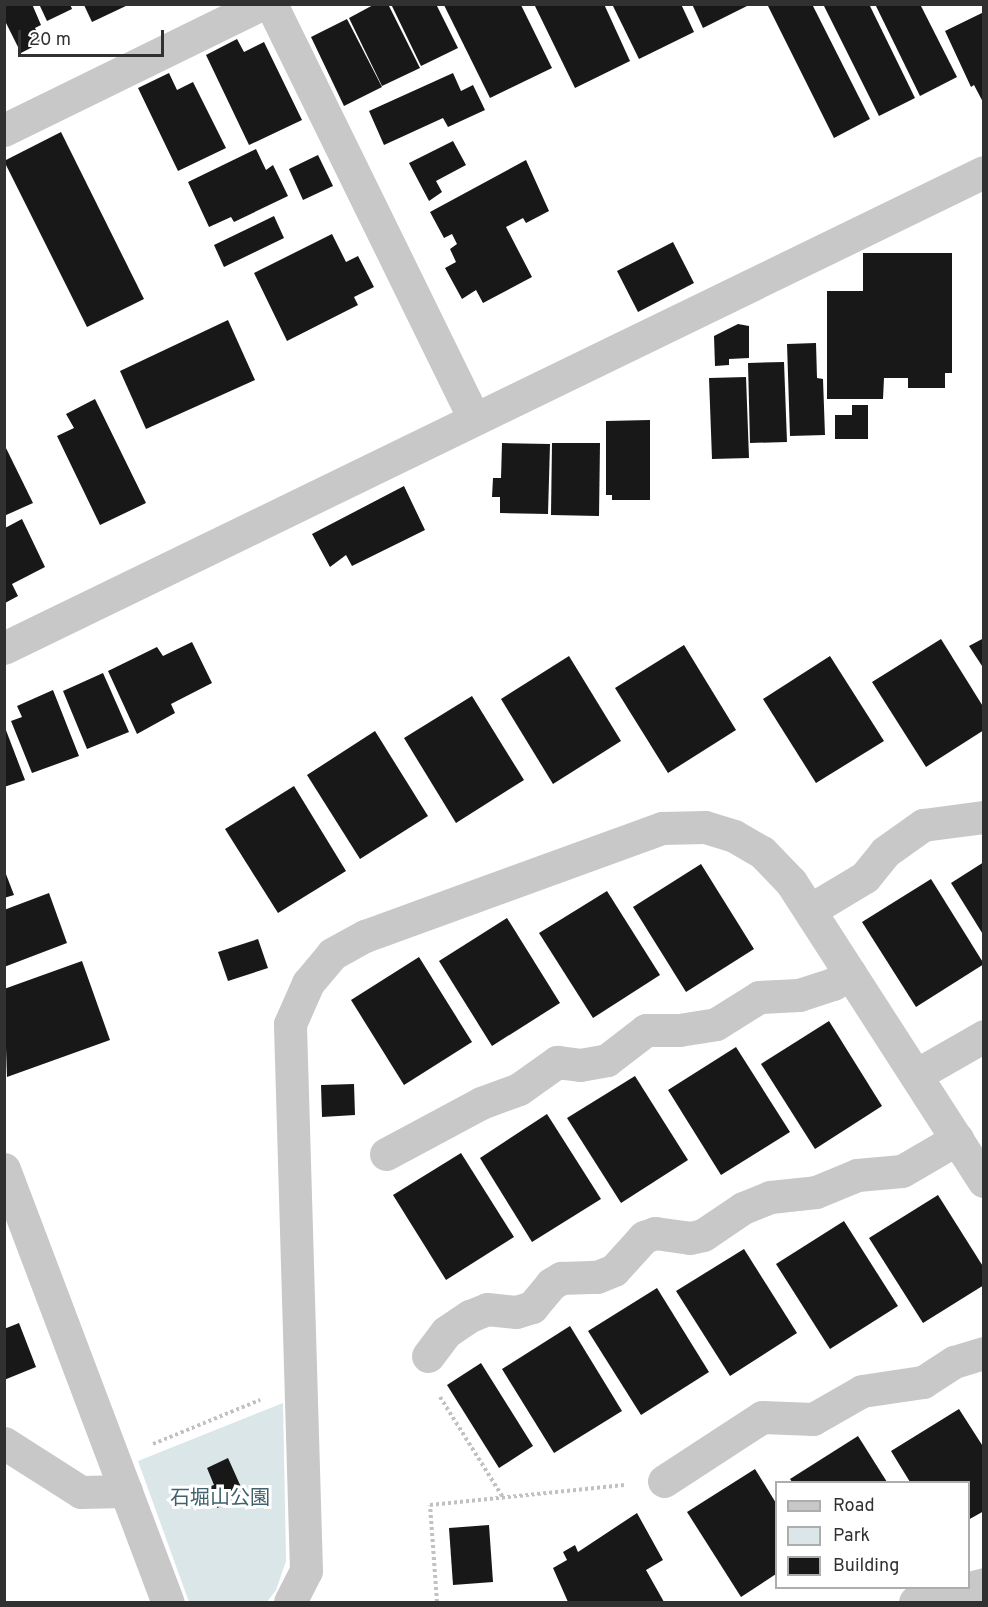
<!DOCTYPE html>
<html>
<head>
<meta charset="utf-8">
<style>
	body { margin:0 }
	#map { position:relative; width:988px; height:1607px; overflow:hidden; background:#fff; font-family:Overpass,"Noto Sans JP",sans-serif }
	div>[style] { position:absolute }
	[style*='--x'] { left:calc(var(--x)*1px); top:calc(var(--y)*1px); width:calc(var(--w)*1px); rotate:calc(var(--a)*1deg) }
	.green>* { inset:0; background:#dae6e8 }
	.building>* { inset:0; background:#181818 }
	.path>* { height:4px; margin-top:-2px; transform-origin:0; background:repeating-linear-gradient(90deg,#c1c1c1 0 3px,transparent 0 6px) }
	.minor>* { height:33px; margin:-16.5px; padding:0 16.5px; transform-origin:16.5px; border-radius:16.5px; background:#c8c8c8 }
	span { translate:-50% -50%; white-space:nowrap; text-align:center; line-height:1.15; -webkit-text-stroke:6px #fff; paint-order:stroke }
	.park-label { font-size:20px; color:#3f626c }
	.frame { position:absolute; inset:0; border:6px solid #313131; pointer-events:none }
	.legend { position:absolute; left:775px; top:1481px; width:195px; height:108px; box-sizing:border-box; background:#fff; border:2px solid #adadad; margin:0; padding:8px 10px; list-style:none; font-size:18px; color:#313131 }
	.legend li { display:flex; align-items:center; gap:12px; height:30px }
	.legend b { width:30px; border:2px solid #adadad }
	.scale { position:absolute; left:18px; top:30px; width:146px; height:27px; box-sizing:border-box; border:3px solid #313131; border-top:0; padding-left:8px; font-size:18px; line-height:21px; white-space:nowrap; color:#313131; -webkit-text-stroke:4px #fff; paint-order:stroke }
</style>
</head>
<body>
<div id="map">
	<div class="green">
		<div style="clip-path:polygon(283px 1403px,286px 1561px,276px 1590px,267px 1602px,189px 1602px,138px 1461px)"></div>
	</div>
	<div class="building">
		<div style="clip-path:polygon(4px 4px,32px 4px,41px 25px,35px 28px,42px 42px,21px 53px,4px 19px)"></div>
		<div style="clip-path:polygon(39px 4px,70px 4px,72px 9px,47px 21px)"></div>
		<div style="clip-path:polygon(375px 4px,388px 4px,420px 68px,382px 86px,349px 18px)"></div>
		<div style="clip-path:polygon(391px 4px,436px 4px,458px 48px,421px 66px)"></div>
		<div style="clip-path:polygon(534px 4px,604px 4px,630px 61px,575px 88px)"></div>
		<div style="clip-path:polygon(612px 4px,681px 4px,694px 32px,639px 59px)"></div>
		<div style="clip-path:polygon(692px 4px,751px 4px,703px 28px)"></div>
		<div style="clip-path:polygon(767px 4px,812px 4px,870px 119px,834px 138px)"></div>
		<div style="clip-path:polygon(823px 4px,869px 4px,915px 98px,879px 116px)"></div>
		<div style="clip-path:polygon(875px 4px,920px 4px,957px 77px,920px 96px)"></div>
		<div style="clip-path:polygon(84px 5px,128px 5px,92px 22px)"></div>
		<div style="clip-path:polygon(444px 5px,521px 5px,552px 68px,490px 98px)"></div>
		<div style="clip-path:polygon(984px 12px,984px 104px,974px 85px,971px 87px,945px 31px)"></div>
		<div style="clip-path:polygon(347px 19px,382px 87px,344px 106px,311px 37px)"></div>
		<div style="clip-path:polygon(237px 39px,244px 52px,264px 42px,302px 120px,249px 145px,206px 55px)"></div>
		<div style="clip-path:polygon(169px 73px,177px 90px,193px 82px,226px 148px,178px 171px,138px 88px)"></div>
		<div style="clip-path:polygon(453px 73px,461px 91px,473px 85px,485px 110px,448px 127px,443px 118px,384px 145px,369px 111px)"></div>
		<div style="clip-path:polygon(61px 132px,144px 299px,87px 327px,4px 161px)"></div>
		<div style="clip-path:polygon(453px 141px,466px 165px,436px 181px,442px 192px,429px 201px,409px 163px)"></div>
		<div style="clip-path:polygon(256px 149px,266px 170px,273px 165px,288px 196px,234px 222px,231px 217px,209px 227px,188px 182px)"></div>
		<div style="clip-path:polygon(318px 155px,333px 186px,303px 200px,289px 169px)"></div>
		<div style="clip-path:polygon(526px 160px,549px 211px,526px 223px,523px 218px,506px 227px,532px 277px,483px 303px,476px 290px,462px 299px,445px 268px,456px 262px,450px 249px,457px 244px,452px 234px,444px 238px,430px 212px)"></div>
		<div style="clip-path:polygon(274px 216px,284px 238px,224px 267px,214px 245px)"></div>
		<div style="clip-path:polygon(332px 234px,346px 262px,358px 256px,374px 287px,354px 297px,358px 305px,287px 341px,254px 273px)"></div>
		<div style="clip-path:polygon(673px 242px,694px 283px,638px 312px,617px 271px)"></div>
		<div style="clip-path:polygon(863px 253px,952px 253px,952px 373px,945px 373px,945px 388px,908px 388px,908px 378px,884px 378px,883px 399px,827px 399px,827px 291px,863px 291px)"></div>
		<div style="clip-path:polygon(228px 320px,255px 380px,146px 429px,120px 371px)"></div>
		<div style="clip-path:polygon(738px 324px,749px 326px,749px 358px,729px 359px,729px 365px,715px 366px,714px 336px)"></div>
		<div style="clip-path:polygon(816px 343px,817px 378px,823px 379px,825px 435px,790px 436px,787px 344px)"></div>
		<div style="clip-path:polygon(784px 362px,787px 442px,750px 443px,748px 363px)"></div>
		<div style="clip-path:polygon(746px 377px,749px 458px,712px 459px,709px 378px)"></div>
		<div style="clip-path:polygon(95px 399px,146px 503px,100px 525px,57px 436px,74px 428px,66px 414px)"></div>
		<div style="clip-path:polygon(852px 405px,868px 405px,868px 439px,835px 439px,835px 415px,852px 415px)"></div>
		<div style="clip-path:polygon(650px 420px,650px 500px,612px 500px,612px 495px,606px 495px,606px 421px)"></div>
		<div style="clip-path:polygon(502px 443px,550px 444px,548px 514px,500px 513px,500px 497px,492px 497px,493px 478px,501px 478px)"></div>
		<div style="clip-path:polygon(552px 443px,600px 443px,599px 516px,551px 515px)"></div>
		<div style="clip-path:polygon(4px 444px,33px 503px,4px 516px)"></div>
		<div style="clip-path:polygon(404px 486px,425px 530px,352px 566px,346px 555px,330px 567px,312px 534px)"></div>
		<div style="clip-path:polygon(22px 519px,45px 567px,12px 584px,18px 596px,5px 603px,5px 528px)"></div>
		<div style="clip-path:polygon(984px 638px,984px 669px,969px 646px)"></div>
		<div style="clip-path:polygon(941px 639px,984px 708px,984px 730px,926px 767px,872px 682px)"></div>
		<div style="clip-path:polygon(192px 642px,212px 683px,171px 704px,175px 713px,137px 734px,108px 671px,157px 647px,163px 656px)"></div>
		<div style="clip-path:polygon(684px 645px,736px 730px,668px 773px,615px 688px)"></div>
		<div style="clip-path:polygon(569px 656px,621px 741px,553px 784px,501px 699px)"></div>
		<div style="clip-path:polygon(830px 656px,884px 741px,816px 783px,763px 699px)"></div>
		<div style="clip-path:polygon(103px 673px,129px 732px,87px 749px,63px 691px)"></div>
		<div style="clip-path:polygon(53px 690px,79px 756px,32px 773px,11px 721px,22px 717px,17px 706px)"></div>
		<div style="clip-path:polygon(472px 696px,524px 780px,456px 823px,404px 738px)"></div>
		<div style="clip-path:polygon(4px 725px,25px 780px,4px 787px)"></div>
		<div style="clip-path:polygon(375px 731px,428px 816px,360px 859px,307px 775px)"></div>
		<div style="clip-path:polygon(294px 786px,346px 871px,278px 913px,225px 829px)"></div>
		<div style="clip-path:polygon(984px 862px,984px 936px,951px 883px)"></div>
		<div style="clip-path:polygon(701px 864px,754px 949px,686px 992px,633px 907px)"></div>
		<div style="clip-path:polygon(4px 869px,14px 895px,4px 898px)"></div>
		<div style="clip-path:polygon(931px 879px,984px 964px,916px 1007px,862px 922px)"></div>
		<div style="clip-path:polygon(607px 891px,660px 975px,593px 1018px,539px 933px)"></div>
		<div style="clip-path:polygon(49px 893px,67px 943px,4px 967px,4px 910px)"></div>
		<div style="clip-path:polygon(507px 918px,560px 1003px,492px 1046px,439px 961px)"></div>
		<div style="clip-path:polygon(258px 939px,268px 968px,228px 981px,218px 952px)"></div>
		<div style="clip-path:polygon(419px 957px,472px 1042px,404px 1085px,351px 1000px)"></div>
		<div style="clip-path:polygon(82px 961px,110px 1040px,7px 1077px,4px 989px)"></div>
		<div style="clip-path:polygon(829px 1021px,882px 1106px,815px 1149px,761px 1064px)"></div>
		<div style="clip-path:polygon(736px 1047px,790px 1132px,721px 1175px,668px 1090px)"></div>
		<div style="clip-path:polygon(635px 1076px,688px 1160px,621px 1203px,567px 1118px)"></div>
		<div style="clip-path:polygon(354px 1084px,355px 1115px,322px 1117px,321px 1085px)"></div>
		<div style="clip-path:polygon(547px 1114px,601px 1199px,532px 1242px,480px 1158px)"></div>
		<div style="clip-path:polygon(461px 1153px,514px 1237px,446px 1280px,393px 1195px)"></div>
		<div style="clip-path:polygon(938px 1195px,984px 1268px,984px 1285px,923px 1323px,869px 1238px)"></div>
		<div style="clip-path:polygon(844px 1221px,898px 1306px,830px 1349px,776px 1264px)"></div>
		<div style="clip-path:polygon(744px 1249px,797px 1333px,730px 1376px,676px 1291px)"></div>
		<div style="clip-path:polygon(657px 1288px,709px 1372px,641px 1415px,588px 1331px)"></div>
		<div style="clip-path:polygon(19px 1323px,36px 1367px,4px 1380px,4px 1329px)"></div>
		<div style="clip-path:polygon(570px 1326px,622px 1411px,554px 1453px,502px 1369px)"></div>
		<div style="clip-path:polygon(481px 1363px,533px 1446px,499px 1468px,447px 1385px)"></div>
		<div style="clip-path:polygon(959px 1409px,984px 1448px,984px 1511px,968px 1520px,968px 1482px,910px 1482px,891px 1451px)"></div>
		<div style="clip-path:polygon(858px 1436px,887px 1482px,792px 1482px,790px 1479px)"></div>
		<div style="clip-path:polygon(228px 1458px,245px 1496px,217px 1508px,208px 1487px,214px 1485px,207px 1468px)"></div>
		<div style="clip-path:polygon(755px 1469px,776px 1503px,776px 1574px,741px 1597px,687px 1512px)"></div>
		<div style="clip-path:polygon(637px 1513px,663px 1560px,646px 1570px,664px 1602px,568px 1602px,553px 1568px,567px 1560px,563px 1552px,575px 1545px,578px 1552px)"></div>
		<div style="clip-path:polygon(489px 1525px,493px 1582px,453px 1585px,449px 1528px)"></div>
	</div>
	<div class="path">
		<div style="--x:440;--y:1397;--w:120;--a:57.9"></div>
		<div style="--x:153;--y:1444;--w:116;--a:-22.4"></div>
		<div style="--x:437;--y:1602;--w:97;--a:-94.1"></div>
		<div style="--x:430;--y:1505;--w:195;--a:-5.9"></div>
	</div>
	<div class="minor">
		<div style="--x:271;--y:4;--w:462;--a:63.9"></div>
		<div style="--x:4;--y:130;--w:286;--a:-26.1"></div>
		<div style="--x:4;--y:648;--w:1089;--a:-25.91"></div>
		<div style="--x:810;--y:910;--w:64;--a:-31"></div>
		<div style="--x:865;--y:877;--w:32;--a:-51"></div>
		<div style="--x:885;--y:852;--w:47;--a:-35.4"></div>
		<div style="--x:923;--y:825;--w:62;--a:-7.5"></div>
		<div style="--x:916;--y:1075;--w:78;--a:-29.8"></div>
		<div style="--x:386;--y:1154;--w:108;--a:-28.2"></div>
		<div style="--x:481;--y:1103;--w:40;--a:-20.2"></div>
		<div style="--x:519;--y:1089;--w:47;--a:-35.4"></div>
		<div style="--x:557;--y:1062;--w:23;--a:7"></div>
		<div style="--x:580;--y:1065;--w:27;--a:-10"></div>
		<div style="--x:607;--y:1060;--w:49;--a:-37.6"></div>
		<div style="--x:646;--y:1030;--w:33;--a:0"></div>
		<div style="--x:679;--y:1030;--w:37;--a:-9"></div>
		<div style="--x:716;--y:1024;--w:51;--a:-32.1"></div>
		<div style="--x:759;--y:997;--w:40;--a:-2.9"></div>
		<div style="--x:799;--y:995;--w:36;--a:-18"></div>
		<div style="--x:833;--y:984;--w:20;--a:-33"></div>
		<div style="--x:4;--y:1169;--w:463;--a:69.3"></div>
		<div style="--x:428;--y:1356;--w:30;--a:-53"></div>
		<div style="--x:446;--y:1332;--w:29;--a:-34"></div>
		<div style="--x:470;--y:1316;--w:18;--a:-22"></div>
		<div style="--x:487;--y:1309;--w:29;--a:6"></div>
		<div style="--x:516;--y:1312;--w:17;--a:-17"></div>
		<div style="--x:532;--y:1307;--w:30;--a:-50"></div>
		<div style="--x:551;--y:1284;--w:12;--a:-31"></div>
		<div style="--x:561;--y:1278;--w:36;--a:-2"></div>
		<div style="--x:597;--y:1277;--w:18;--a:-22"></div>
		<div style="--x:614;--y:1270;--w:45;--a:-47.7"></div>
		<div style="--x:644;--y:1237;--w:12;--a:-20"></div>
		<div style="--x:655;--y:1233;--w:35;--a:8"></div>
		<div style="--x:690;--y:1238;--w:13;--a:-13"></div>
		<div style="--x:703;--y:1235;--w:48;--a:-34"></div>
		<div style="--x:743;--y:1208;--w:29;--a:-22"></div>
		<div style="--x:770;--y:1197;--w:46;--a:-6.2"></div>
		<div style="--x:816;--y:1192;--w:44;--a:-22.5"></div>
		<div style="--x:857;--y:1175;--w:45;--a:-5.1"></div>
		<div style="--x:902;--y:1171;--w:64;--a:-30.2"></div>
		<div style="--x:4;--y:1443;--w:91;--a:32.5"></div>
		<div style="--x:81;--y:1492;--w:45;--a:-1.3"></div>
		<div style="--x:664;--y:1481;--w:117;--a:-33.1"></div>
		<div style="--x:762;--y:1417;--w:51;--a:2.2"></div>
		<div style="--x:813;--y:1419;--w:56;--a:-29.7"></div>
		<div style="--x:862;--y:1391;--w:62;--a:-8.4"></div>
		<div style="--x:923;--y:1382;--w:37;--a:-33"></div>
		<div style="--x:954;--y:1362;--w:31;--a:-17"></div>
		<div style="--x:290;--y:1602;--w:35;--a:-63"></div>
		<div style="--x:306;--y:1571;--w:547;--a:-91.68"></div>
		<div style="--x:290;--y:1024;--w:45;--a:-66.3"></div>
		<div style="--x:308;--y:983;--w:38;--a:-50"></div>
		<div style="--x:332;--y:954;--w:38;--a:-29"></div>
		<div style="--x:365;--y:936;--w:316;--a:-20"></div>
		<div style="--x:662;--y:828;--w:43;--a:-1.3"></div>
		<div style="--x:705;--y:827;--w:30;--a:17"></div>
		<div style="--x:734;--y:836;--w:32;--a:30"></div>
		<div style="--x:762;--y:852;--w:42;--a:46"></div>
		<div style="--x:791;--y:882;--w:356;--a:57.2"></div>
		<div style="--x:915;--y:1602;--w:71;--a:-14.6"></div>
	</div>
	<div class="park-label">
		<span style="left:220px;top:1499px">石堀山公園</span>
	</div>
	<div class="frame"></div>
	<ul class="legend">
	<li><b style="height:8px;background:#c8c8c8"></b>Road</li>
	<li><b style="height:16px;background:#dae6e8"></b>Park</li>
	<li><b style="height:16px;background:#181818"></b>Building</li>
	</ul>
	<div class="scale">20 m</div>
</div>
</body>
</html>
